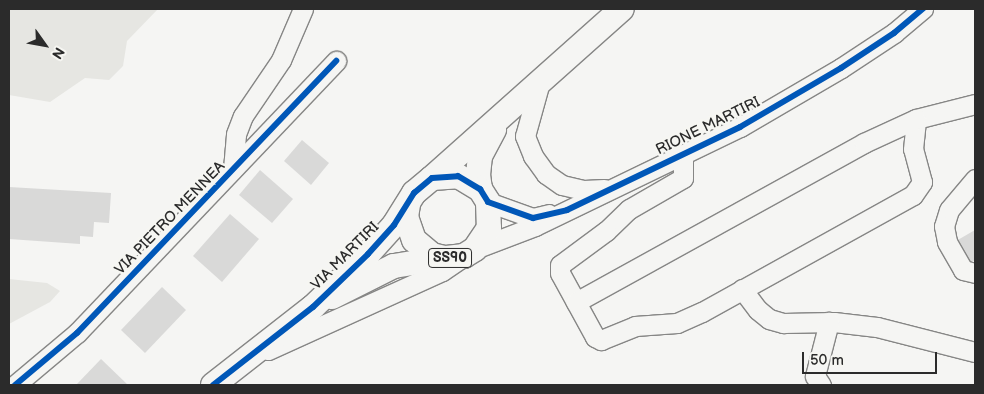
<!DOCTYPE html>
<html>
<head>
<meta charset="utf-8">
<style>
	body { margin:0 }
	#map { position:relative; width:984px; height:394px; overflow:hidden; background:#f5f5f3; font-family:"Balsamiq Sans",sans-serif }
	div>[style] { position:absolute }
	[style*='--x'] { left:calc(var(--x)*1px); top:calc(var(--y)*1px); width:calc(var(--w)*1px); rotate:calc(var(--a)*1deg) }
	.green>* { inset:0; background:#e6e6e2 }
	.building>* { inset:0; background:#d9d9d8 }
	.roads { filter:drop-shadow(1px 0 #868685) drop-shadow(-1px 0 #868685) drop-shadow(0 1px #868685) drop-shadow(0 -1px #868685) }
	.minor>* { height:19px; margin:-9.5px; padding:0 9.5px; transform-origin:9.5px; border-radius:9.5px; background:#f5f5f3 }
	.major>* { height:24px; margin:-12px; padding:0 12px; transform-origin:12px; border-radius:12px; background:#f5f5f3 }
	.cycleway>* { height:6px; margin:-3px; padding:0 3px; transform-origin:3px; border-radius:3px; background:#0057b8 }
	span { translate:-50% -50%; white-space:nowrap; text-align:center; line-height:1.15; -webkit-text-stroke:5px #f6f6f2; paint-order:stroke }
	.shield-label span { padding:1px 4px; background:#f6f6f2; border:1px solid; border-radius:4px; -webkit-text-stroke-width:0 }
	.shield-label { font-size:14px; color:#2b2b2b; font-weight:700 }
	.street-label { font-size:15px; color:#2b2b2b }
	.frame { position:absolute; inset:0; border:10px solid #2b2b2b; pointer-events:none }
	.north { position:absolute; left:20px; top:20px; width:50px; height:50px; -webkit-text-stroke:4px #f6f6f2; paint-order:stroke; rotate:122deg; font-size:14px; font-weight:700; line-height:20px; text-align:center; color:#2b2b2b }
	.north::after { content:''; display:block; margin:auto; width:18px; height:22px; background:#2b2b2b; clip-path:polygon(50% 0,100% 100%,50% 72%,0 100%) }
	.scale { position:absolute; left:802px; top:352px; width:135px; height:22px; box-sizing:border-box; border:2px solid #2b2b2b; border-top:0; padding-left:6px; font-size:15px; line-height:18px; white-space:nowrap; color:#2b2b2b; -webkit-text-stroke:4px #f6f6f2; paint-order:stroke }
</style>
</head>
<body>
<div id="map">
	<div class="green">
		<div style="clip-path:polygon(9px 9px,158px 9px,127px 41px,123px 66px,109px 80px,85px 78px,50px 102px,9px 95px)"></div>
		<div style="clip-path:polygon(9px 279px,47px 283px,60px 291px,50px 302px,9px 324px)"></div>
	</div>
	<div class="building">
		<div style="clip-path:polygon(302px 140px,329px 163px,311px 185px,284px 161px)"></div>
		<div style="clip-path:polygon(260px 170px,293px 199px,272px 223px,239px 195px)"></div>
		<div style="clip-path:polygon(9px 187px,111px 193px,109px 223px,94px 222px,93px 237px,80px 236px,80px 244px,9px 239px)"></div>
		<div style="clip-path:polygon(230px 214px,259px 239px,222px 282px,193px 256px)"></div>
		<div style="clip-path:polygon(975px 230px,975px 260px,966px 265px,956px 241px)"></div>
		<div style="clip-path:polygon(162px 287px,186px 310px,145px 353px,121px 330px)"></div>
		<div style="clip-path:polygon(101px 359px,128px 385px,76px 385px)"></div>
	</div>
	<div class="roads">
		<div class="minor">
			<div style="--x:540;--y:82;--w:56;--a:105.5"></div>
			<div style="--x:525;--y:136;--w:22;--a:68"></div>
			<div style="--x:533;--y:156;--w:22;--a:54"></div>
			<div style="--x:546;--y:174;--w:19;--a:35"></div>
			<div style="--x:562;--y:185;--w:23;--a:13"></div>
			<div style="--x:584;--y:190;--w:20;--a:-3"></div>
			<div style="--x:683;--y:154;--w:24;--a:90"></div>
			<div style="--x:683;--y:178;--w:62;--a:150.1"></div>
			<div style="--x:629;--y:209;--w:32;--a:136"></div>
			<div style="--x:606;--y:231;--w:57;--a:143.5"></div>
			<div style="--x:560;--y:265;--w:8;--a:90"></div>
			<div style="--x:560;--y:273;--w:73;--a:61.3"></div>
			<div style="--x:595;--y:337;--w:7;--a:27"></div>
			<div style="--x:601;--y:340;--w:37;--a:-22"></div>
			<div style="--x:635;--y:326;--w:42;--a:-4.1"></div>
			<div style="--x:677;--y:323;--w:27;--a:-24"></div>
			<div style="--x:702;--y:312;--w:241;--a:-29"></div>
			<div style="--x:913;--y:195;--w:16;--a:-55"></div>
			<div style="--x:922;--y:182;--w:34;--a:-105"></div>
			<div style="--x:913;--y:149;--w:30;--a:-84"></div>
			<div style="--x:916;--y:119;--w:61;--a:-14.3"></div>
			<div style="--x:233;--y:169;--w:35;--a:-85"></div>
			<div style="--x:236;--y:134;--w:19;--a:-69"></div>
			<div style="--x:243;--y:116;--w:68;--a:-55.8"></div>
			<div style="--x:281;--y:60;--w:56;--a:-66.7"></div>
			<div style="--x:975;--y:179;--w:40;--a:130"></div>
			<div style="--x:949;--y:210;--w:17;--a:107"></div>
			<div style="--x:944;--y:226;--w:16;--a:79"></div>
			<div style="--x:947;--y:242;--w:32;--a:60"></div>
			<div style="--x:963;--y:270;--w:12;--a:14"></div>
			<div style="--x:488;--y:202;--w:48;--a:19.6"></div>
			<div style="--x:533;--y:218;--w:16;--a:-14"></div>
			<div style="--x:475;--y:249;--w:64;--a:-21"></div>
			<div style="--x:535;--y:226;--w:228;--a:-25.8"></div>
			<div style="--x:740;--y:127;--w:117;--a:-30.3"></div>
			<div style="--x:841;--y:68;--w:64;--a:-33.4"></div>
			<div style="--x:894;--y:33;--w:38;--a:-40"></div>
			<div style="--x:742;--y:289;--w:26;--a:53"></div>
			<div style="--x:758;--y:310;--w:14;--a:39"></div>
			<div style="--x:769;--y:319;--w:15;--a:16"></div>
			<div style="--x:783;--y:323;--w:51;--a:-1.1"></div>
			<div style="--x:834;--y:322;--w:43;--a:6.6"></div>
			<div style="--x:877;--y:327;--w:101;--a:14.3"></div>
			<div style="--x:576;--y:302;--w:329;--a:-28.9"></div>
			<div style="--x:864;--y:143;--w:57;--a:-24.8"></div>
			<div style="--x:268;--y:350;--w:191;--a:-24.4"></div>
			<div style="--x:442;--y:271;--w:27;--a:-34"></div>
			<div style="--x:15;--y:385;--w:81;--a:-40"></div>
			<div style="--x:77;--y:333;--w:376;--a:-46.4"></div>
			<div style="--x:821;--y:385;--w:11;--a:-124"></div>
			<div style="--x:815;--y:376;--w:56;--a:-75.5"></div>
		</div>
		<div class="major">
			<div style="--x:432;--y:178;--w:254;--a:-41.7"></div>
			<div style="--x:480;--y:189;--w:14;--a:-98"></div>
			<div style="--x:478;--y:175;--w:19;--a:-84"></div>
			<div style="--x:480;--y:156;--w:30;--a:-62"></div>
			<div style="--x:332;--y:297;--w:69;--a:-26.6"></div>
			<div style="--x:394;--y:266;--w:50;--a:-9.3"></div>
			<div style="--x:213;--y:385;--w:127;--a:-38"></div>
			<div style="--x:313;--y:307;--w:76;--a:-43.9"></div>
			<div style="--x:368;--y:254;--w:39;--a:-48"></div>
			<div style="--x:394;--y:225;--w:38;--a:-58"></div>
			<div style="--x:414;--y:193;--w:23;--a:-40"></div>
			<div style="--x:432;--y:178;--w:26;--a:-4"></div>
			<div style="--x:458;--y:176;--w:26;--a:31"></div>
			<div style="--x:480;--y:189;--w:15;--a:58"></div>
			<div style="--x:488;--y:202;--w:26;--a:88"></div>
			<div style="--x:489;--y:228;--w:25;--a:124"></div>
			<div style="--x:475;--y:249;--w:13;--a:148"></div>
			<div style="--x:464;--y:256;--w:20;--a:174"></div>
			<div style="--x:444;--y:258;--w:12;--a:-166"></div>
			<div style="--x:432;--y:255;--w:23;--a:-140"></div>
			<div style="--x:414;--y:240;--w:24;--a:-109"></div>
			<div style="--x:406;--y:217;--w:13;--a:-81"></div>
		</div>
	</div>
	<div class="cycleway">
		<div style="--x:15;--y:385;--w:81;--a:-40"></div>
		<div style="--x:77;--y:333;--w:376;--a:-46.4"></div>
		<div style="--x:213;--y:385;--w:127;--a:-38"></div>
		<div style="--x:313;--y:307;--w:76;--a:-43.9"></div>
		<div style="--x:368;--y:254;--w:39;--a:-48"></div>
		<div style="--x:394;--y:225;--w:38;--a:-58"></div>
		<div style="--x:414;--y:193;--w:23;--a:-40"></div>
		<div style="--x:432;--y:178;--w:26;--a:-4"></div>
		<div style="--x:458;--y:176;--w:26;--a:31"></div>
		<div style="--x:480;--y:189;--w:15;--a:58"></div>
		<div style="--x:488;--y:202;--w:48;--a:19.6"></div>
		<div style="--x:533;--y:218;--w:35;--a:-13"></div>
		<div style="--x:567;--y:210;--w:192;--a:-25.6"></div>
		<div style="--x:740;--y:127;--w:117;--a:-30.3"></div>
		<div style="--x:841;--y:68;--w:64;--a:-33.4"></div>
		<div style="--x:894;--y:33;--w:38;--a:-40"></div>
	</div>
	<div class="shield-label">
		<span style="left:450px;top:258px">SS90</span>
	</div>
	<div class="street-label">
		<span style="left:708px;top:126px;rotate:-26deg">RIONE MARTIRI</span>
		<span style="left:170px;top:218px;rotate:-46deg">VIA PIETRO MENNEA</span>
		<span style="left:345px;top:256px;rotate:-45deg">VIA MARTIRI</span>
	</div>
	<div class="frame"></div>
	<div class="north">N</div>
	<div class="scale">50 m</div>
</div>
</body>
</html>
